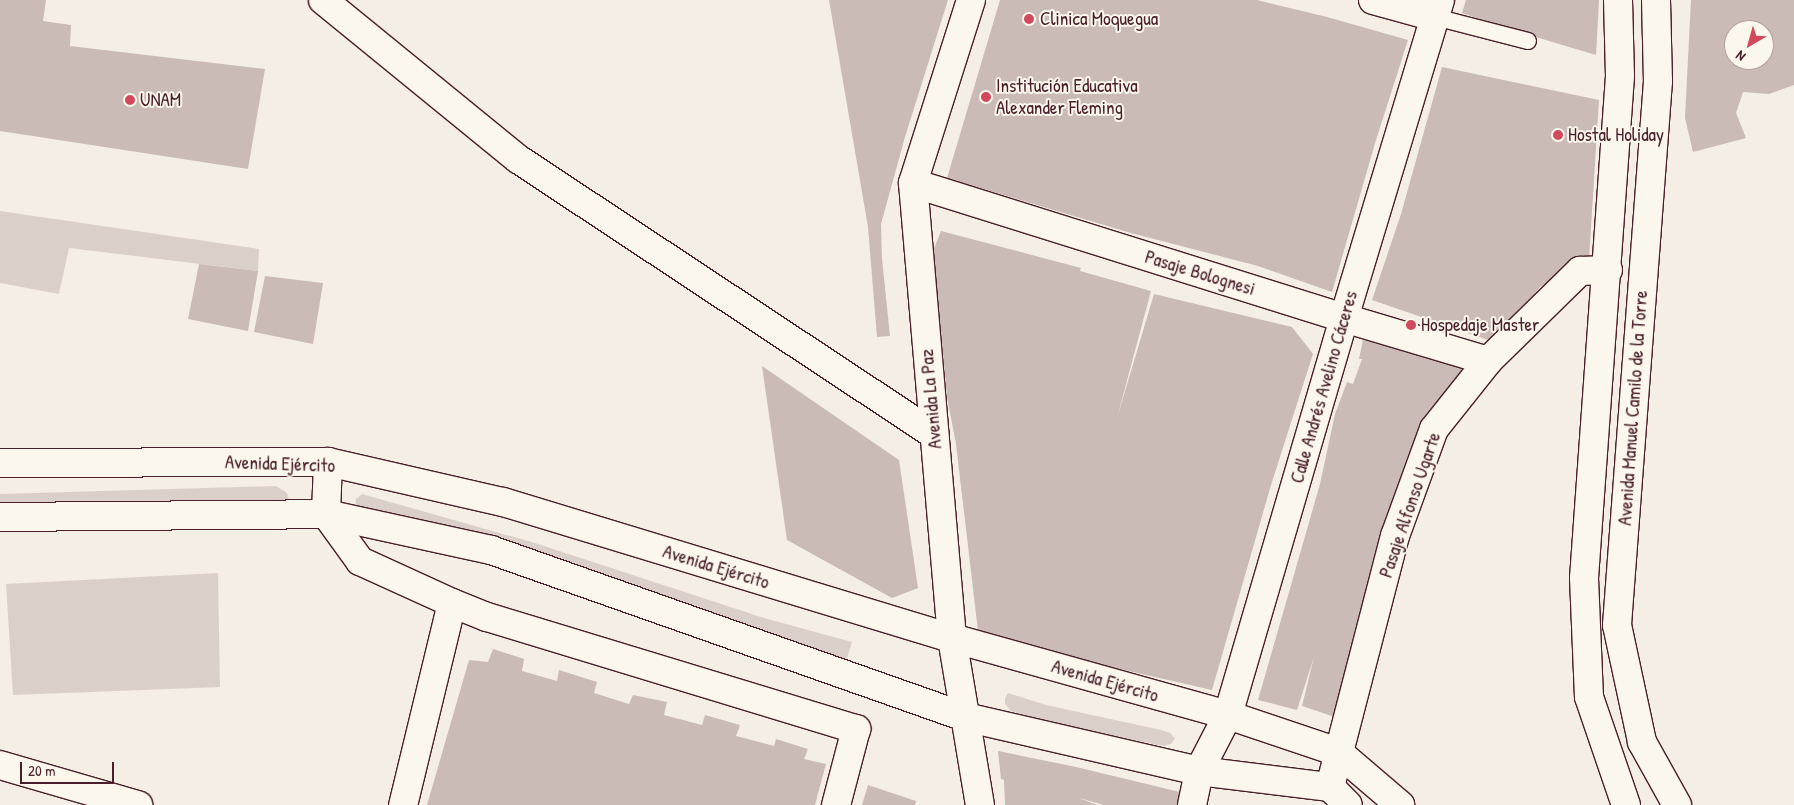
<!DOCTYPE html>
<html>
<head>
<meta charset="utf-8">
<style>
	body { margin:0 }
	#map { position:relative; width:1794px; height:805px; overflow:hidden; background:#f4eee4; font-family:"Patrick Hand",sans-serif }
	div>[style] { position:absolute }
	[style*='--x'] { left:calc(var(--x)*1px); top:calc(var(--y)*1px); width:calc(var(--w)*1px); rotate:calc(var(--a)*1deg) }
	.green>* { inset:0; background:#dbd0c9 }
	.building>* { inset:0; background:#cabbb6 }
	.roads { filter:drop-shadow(1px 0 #4a1f2b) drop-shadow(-1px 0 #4a1f2b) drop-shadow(0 1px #4a1f2b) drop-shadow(0 -1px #4a1f2b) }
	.lane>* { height:16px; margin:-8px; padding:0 8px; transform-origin:8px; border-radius:8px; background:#fbf7ec }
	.street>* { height:28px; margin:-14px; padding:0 14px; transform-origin:14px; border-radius:14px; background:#fbf7ec }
	.secondary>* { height:28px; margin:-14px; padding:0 14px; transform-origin:14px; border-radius:14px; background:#fbf7ec }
	.primary>* { height:28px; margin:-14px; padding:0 14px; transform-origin:14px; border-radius:14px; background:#fbf7ec }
	.dots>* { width:14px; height:14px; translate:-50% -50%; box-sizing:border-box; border:2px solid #fbf7ec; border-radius:50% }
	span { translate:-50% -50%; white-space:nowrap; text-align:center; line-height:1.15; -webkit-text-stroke:4px #fbf7ec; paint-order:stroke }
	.poi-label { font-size:19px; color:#4a1f2b }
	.left { translate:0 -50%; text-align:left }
	.street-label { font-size:19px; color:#4a1f2b }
	.north { position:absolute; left:1724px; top:20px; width:50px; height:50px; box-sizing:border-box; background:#fbf7ec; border:1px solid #b4a19f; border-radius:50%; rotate:218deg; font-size:14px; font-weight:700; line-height:20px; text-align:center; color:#4a1f2b }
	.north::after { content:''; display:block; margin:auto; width:18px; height:22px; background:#d1495b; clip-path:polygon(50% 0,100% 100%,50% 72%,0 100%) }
	.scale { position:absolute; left:20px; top:762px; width:94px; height:22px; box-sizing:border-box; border:2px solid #4a1f2b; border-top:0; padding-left:6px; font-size:15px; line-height:18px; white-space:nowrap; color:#4a1f2b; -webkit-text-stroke:4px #fbf7ec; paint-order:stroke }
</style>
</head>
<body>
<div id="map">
	<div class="green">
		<div style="clip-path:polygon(0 211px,259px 249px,258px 271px,69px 248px,59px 294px,0 283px)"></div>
		<div style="clip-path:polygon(276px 486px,287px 493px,289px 500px,283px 507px,0 512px,0 494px)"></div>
		<div style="clip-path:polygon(362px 494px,535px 543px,764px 618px,852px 642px,846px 661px,355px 507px,356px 499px)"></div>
		<div style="clip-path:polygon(218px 573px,220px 687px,13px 695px,6px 584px)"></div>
		<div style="clip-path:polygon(1008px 693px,1046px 705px,1161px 730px,1170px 733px,1175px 738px,1171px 744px,1163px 746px,1045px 721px,1011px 711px,1005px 704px,1005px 698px)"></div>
	</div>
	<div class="building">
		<div style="clip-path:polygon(0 0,46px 0,43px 21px,71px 25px,70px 46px,265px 69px,248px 169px,0 131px)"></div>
		<div style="clip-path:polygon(829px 0,948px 0,905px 137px,881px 224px,882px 259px,890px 336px,877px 337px,868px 227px)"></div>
		<div style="clip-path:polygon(1000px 0,1257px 0,1327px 17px,1408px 40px,1376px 140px,1332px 292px,1258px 266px,1131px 233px,947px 178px)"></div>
		<div style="clip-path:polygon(1466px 0,1599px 0,1596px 55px,1509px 29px,1462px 13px)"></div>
		<div style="clip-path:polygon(evenodd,1691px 0,1794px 0,1794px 85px,1769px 94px,1743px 92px,1736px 113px,1746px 138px,1693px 152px,1685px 118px,1691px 0,1734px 30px,1764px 30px,1764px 60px,1734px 60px,1734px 30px)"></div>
		<div style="clip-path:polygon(1442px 67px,1599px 100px,1589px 259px,1540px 287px,1494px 342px,1372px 300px,1401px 214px)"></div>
		<div style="clip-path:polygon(941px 231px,1081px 268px,1080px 271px,1151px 291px,1117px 418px,1154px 294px,1292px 327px,1313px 354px,1271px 485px,1212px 690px,1111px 667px,978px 631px,956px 444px,947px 397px,940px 321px,930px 259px)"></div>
		<div style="clip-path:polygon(199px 264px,258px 271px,248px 331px,188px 319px)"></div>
		<div style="clip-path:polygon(265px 276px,323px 283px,313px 344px,254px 332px)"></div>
		<div style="clip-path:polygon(1363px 340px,1463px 365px,1341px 719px,1302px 706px,1314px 657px,1297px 710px,1258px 700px,1320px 484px,1335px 414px,1347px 382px,1353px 384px,1362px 359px,1359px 359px)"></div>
		<div style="clip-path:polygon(762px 366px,899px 460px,918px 588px,892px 598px,787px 540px)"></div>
		<div style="clip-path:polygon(493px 649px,524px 659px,522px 671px,557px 681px,559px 670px,597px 682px,594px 693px,629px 704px,633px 695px,667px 702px,664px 715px,702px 725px,705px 715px,740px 725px,736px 736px,774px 746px,776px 739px,808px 749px,804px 759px,826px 764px,815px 805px,427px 805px,469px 660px,488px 662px)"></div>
		<div style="clip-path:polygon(998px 751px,1076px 767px,1184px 793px,1181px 805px,1104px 805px,1079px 798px,1097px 805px,1005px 805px,1004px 780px,1001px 779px)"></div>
		<div style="clip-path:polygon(868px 785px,916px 801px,915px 805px,862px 805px)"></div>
	</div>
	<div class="roads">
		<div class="lane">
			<div style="--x:1435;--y:17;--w:96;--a:14.5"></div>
		</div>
		<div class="street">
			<div style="--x:323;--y:0;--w:252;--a:39.2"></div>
			<div style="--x:518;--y:159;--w:499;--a:33.5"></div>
			<div style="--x:1373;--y:0;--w:64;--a:15.3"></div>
			<div style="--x:913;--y:183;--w:452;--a:17.4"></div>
			<div style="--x:1344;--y:318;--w:150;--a:16.6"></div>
			<div style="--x:328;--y:462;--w:52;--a:92.2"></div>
			<div style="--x:326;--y:514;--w:58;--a:54.1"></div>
			<div style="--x:360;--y:561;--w:101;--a:24.5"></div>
			<div style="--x:452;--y:603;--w:208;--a:103.6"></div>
			<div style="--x:452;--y:603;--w:38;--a:22"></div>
			<div style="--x:487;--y:617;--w:386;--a:16.9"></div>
			<div style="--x:856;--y:729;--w:79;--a:104.7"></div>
			<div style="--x:0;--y:765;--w:144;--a:16.2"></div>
			<div style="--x:1330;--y:787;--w:259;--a:-75.5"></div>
			<div style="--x:1395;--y:536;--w:114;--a:-70"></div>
			<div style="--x:1434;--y:429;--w:87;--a:-51.5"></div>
			<div style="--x:1488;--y:361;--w:129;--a:-44.4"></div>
			<div style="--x:1580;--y:271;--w:28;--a:-2"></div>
			<div style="--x:1192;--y:805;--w:35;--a:-78"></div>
			<div style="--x:1199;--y:771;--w:63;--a:-62.6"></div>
			<div style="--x:1228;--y:715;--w:414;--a:-73.7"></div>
			<div style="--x:1344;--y:318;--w:332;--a:-73.2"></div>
		</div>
		<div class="secondary">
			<div style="--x:971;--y:0;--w:192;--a:107.6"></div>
			<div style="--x:913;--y:183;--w:457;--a:85.1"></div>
			<div style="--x:952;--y:638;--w:169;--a:80.5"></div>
			<div style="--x:0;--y:463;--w:328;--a:-0.2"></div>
			<div style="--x:328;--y:462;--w:180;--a:12.9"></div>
			<div style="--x:503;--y:502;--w:469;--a:16.9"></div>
			<div style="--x:952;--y:638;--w:287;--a:15.6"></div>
			<div style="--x:1228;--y:715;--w:116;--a:18.6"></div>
			<div style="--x:1338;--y:752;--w:82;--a:40.5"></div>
			<div style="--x:0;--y:517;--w:326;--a:-0.5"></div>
			<div style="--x:326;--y:514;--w:169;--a:12.3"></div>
			<div style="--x:491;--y:550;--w:503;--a:19.41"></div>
			<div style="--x:965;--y:717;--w:240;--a:13"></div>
			<div style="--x:1199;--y:771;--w:132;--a:7"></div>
			<div style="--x:1330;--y:787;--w:25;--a:45"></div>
		</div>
		<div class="primary">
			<div style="--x:1618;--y:0;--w:76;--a:88.5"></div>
			<div style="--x:1620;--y:76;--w:503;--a:94.1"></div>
			<div style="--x:1584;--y:578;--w:119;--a:87.6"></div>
			<div style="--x:1589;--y:697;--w:114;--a:71.1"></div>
			<div style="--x:1656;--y:0;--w:81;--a:88.6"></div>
			<div style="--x:1658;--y:81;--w:546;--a:94.31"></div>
			<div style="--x:1617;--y:625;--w:120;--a:77.9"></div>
			<div style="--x:1642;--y:742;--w:72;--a:60.9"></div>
		</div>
	</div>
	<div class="dots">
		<div style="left:1029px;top:19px;background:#d1495b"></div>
		<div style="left:986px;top:97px;background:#d1495b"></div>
		<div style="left:130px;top:100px;background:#d1495b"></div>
		<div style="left:1558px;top:135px;background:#d1495b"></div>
		<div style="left:1411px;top:325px;background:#d1495b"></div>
	</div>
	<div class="poi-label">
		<span class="left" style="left:1040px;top:19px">Clinica Moquegua</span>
		<span class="left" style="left:996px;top:97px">Institución Educativa<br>Alexander Fleming</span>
		<span class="left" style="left:140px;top:100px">UNAM</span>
		<span class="left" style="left:1568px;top:135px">Hostal Holiday</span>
		<span class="left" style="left:1421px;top:325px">Hospedaje Master</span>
	</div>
	<div class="street-label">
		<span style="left:1200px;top:273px;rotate:17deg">Pasaje Bolognesi</span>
		<span style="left:1324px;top:387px;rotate:-74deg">Calle Andrés Avelino Cáceres</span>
		<span style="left:931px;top:399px;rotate:-95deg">Avenida La Paz</span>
		<span style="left:1633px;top:408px;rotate:-86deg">Avenida Manuel Camilo de la Torre</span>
		<span style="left:280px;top:464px;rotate:2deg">Avenida Ejército</span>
		<span style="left:1410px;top:505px;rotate:-71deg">Pasaje Alfonso Ugarte</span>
		<span style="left:716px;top:567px;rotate:17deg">Avenida Ejército</span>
		<span style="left:1105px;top:681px;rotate:16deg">Avenida Ejército</span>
	</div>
	<div class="north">N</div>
	<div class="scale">20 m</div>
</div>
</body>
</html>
